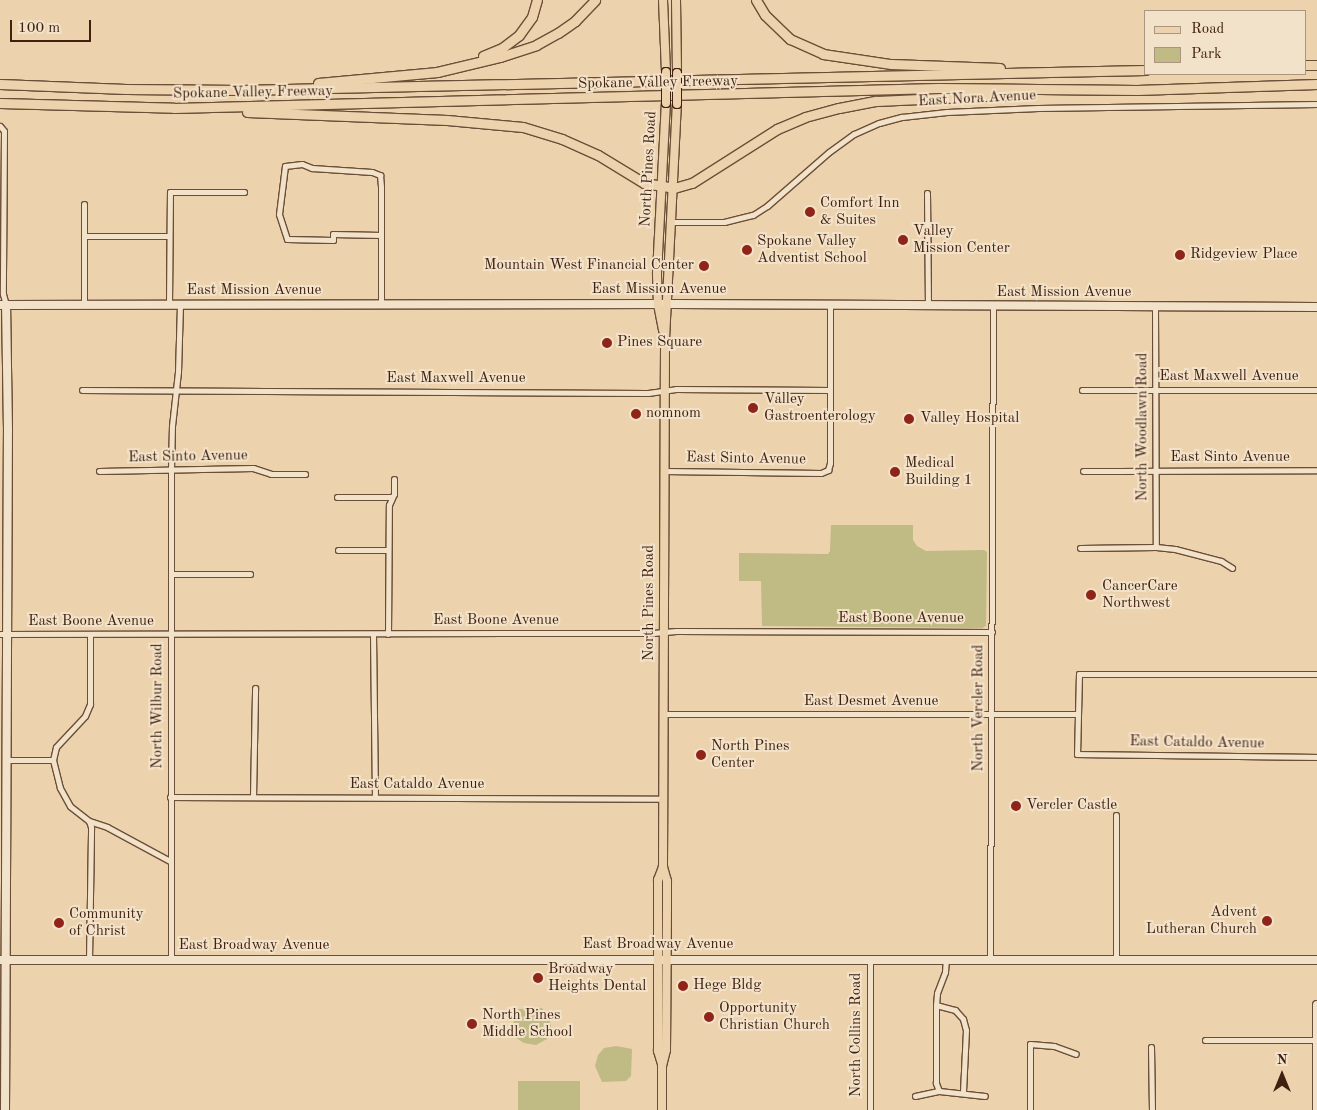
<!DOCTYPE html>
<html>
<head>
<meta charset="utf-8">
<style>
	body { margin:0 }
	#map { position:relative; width:1317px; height:1110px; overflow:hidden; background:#edd3ad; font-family:"Old Standard TT",serif }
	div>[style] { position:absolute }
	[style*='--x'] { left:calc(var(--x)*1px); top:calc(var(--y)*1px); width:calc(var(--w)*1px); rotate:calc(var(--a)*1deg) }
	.green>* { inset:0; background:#c0ba84 }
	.roads { filter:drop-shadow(1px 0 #6b4e37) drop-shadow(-1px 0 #6b4e37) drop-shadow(0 1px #6b4e37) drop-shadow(0 -1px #6b4e37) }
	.street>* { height:5px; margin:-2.5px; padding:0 2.5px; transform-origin:2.5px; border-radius:2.5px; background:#f3e2ca }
	.secondary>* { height:8px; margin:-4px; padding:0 4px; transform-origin:4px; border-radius:4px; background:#f3e2ca }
	.primary>* { height:8px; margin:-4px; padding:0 4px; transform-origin:4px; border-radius:4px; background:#edd3ad }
	.highway>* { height:9px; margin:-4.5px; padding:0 4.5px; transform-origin:4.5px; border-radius:4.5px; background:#edd3ad }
	.bridges { filter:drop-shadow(1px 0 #402110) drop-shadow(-1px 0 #402110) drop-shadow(0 1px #402110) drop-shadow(0 -1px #402110) }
	.primary-bridge>* { height:8px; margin:-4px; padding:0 4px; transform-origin:4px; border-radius:4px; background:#edd3ad }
	.dots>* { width:14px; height:14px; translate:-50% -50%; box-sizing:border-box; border:2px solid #f3e2ca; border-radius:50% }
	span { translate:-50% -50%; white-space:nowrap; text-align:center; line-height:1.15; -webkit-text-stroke:4px #f3e2ca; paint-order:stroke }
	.street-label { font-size:15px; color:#402110 }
	.poi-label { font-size:15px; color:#402110 }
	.left { translate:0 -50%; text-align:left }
	.right { translate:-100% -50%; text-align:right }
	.legend { position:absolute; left:1144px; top:10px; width:162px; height:65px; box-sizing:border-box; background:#f3e2ca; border:1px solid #ab9580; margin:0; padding:6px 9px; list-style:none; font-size:15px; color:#402110 }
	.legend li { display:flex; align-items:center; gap:10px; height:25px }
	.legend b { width:25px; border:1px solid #ab9580 }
	.north { position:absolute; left:1257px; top:1050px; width:50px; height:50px; -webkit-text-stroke:4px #f3e2ca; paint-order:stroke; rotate:0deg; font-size:14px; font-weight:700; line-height:20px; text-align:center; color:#402110 }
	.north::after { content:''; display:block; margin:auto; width:18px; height:22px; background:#402110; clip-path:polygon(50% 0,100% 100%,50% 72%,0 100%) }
	.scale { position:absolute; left:10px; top:20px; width:81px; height:22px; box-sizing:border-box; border:2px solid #402110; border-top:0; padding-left:6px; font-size:15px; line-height:18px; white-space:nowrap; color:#402110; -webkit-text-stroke:4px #f3e2ca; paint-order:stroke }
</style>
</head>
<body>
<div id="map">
	<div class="green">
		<div style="clip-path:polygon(831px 525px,913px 525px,913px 540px,917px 546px,926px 551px,984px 550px,987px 552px,986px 626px,982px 628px,762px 626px,761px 581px,739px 581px,739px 553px,828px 554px,830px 551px)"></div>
		<div style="clip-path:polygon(542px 1008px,549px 1018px,551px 1027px,547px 1039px,536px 1045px,524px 1043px,513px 1036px,514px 1013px,519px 1009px)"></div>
		<div style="clip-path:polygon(616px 1046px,632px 1049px,631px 1076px,626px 1081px,602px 1082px,595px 1066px,598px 1055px,604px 1048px)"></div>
		<div style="clip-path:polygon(518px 1081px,580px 1081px,580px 1110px,518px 1110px)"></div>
	</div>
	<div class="roads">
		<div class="street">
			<div style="--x:0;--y:126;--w:6;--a:51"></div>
			<div style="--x:4;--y:131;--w:163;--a:90.4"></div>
			<div style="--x:3;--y:294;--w:11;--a:75"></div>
			<div style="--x:927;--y:193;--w:113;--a:89.5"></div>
			<div style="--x:84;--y:204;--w:101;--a:90"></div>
			<div style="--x:671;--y:222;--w:53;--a:0"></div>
			<div style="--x:724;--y:222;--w:30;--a:-14"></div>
			<div style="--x:753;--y:215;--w:17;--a:-33"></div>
			<div style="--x:767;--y:206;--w:82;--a:-41.1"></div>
			<div style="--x:829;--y:152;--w:31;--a:-36"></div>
			<div style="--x:854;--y:134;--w:27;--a:-24"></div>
			<div style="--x:879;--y:123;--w:24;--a:-15"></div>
			<div style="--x:902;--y:117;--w:45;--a:-6.3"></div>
			<div style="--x:947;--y:112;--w:91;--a:-2.5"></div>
			<div style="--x:1038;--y:108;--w:279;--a:-0.8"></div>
			<div style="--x:381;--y:235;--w:48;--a:-178.8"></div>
			<div style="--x:333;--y:234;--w:6;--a:90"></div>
			<div style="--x:333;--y:240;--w:46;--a:-178.8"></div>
			<div style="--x:287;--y:239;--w:26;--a:-108"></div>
			<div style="--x:279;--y:214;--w:48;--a:-82.9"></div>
			<div style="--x:285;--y:166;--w:17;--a:-7"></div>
			<div style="--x:302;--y:164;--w:11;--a:22"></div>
			<div style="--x:312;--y:168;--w:60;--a:3.8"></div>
			<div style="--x:372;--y:172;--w:9;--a:21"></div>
			<div style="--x:380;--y:175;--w:12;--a:85"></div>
			<div style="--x:381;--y:187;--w:118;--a:90"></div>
			<div style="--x:84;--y:236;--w:85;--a:0"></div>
			<div style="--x:169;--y:304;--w:112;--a:-89.5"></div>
			<div style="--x:170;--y:192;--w:74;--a:0"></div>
			<div style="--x:1155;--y:307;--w:240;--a:89.8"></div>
			<div style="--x:82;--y:390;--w:566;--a:0.3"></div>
			<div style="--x:648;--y:393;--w:28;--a:-8"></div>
			<div style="--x:676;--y:389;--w:154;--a:0.4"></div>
			<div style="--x:1082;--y:390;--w:235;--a:0"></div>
			<div style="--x:99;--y:471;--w:154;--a:-1.1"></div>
			<div style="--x:253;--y:468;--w:19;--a:18"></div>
			<div style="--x:271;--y:474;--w:34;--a:0"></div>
			<div style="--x:664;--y:471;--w:157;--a:0.7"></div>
			<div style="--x:821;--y:473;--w:8;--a:-23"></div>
			<div style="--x:828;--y:470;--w:7;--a:-74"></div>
			<div style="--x:830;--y:463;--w:157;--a:-90"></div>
			<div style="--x:1083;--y:471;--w:234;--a:-0.2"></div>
			<div style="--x:337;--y:497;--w:55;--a:0"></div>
			<div style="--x:1080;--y:548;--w:76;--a:-0.8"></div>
			<div style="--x:1156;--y:547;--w:19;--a:6"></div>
			<div style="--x:1175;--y:549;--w:48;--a:14.6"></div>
			<div style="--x:1221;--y:561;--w:13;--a:32"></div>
			<div style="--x:338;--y:550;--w:50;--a:0"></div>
			<div style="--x:171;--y:574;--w:79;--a:0"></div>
			<div style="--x:0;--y:634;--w:572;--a:-0.1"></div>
			<div style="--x:572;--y:633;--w:81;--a:0"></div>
			<div style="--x:653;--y:633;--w:23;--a:-5"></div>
			<div style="--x:676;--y:631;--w:316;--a:0.2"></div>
			<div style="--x:373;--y:634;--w:163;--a:89.3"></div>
			<div style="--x:388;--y:634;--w:129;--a:-89.6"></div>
			<div style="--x:389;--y:505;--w:12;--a:-66"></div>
			<div style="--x:394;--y:494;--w:15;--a:-90"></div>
			<div style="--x:1317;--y:674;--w:238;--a:180"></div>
			<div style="--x:1079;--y:674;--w:80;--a:91.4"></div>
			<div style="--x:1077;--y:754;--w:240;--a:0.7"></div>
			<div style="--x:663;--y:714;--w:415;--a:0"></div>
			<div style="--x:7;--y:760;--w:46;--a:0"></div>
			<div style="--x:170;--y:797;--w:493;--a:0.2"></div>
			<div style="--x:253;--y:797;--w:109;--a:-88.9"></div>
			<div style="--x:1116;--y:815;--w:145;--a:90"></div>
			<div style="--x:89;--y:821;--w:19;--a:18"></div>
			<div style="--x:107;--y:827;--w:72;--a:28.4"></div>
			<div style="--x:171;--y:959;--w:490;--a:-90"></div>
			<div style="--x:171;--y:469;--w:43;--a:-88.7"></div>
			<div style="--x:172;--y:426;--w:54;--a:-83.7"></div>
			<div style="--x:178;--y:372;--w:68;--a:-88.3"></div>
			<div style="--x:990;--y:959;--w:653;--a:-89.74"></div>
			<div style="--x:89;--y:960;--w:133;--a:-89.1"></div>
			<div style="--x:91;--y:827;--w:6;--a:-108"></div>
			<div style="--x:89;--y:821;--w:24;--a:-142"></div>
			<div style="--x:70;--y:806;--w:21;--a:-119"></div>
			<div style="--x:60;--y:788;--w:29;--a:-104"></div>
			<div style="--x:53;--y:760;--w:13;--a:-77"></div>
			<div style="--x:56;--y:747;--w:42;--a:-46.9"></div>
			<div style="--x:85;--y:716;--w:13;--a:-67"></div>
			<div style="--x:90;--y:704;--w:70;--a:-90"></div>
			<div style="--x:936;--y:1005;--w:20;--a:15"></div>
			<div style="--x:955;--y:1010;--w:12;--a:48"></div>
			<div style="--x:963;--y:1019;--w:11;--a:75"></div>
			<div style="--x:966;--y:1030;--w:62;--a:92.8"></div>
			<div style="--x:1205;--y:1040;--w:111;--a:0"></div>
			<div style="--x:1151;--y:1047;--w:63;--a:89.1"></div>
			<div style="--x:939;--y:1091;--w:9;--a:-111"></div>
			<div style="--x:936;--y:1083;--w:78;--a:-90"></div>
			<div style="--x:936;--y:1005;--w:12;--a:-85"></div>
			<div style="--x:937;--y:993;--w:22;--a:-69"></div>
			<div style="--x:945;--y:972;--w:13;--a:-86"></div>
			<div style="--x:915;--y:1096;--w:25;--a:-12"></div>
			<div style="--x:939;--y:1091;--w:46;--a:6.2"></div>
			<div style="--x:870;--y:1110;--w:151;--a:-90"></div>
			<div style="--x:1030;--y:1110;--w:66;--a:-90"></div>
			<div style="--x:1030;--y:1044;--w:24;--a:5"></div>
			<div style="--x:1054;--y:1046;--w:23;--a:20"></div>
		</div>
		<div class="secondary">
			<div style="--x:0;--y:305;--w:673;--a:-0.09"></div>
			<div style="--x:673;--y:304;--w:644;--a:0.27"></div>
			<div style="--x:0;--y:960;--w:1317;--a:0"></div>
			<div style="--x:5;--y:1110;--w:680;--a:-89.75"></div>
			<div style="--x:8;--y:430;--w:125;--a:-90.9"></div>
			<div style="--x:1317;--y:1110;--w:105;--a:-90"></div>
		</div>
		<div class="primary">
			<div style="--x:663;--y:0;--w:72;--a:87.6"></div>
			<div style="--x:676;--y:0;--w:73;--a:89.2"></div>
			<div style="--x:663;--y:330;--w:26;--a:-101"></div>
			<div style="--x:658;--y:304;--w:31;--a:-92"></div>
			<div style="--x:657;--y:273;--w:170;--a:-87"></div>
			<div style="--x:662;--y:1064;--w:14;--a:-107"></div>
			<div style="--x:658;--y:1051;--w:171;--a:-90"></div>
			<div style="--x:658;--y:880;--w:14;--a:-69"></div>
			<div style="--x:662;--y:1110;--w:44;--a:-90"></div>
			<div style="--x:662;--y:1066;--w:16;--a:-76"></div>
			<div style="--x:666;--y:1050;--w:144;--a:-89.6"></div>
			<div style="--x:667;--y:906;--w:25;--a:-90"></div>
			<div style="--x:667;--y:881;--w:15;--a:-106"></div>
			<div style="--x:663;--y:867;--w:528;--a:-89.78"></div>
			<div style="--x:665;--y:339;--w:235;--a:-87.1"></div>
		</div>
		<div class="highway">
			<div style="--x:756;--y:0;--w:17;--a:59"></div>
			<div style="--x:765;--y:15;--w:35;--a:44"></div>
			<div style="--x:790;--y:39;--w:36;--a:24"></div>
			<div style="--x:823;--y:54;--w:69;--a:8.4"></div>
			<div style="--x:891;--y:64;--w:109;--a:2.1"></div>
			<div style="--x:483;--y:56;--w:21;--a:-23"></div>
			<div style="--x:502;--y:48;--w:21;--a:-37"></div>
			<div style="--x:519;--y:35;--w:22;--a:-54"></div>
			<div style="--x:532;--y:17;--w:18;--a:-74"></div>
			<div style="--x:1306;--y:65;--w:11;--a:0"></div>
			<div style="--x:318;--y:83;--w:120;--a:-5.3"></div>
			<div style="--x:437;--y:72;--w:65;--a:-13.4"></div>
			<div style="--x:500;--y:57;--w:38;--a:-18"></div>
			<div style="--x:536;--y:45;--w:25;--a:-29"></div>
			<div style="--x:558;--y:33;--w:21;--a:-35"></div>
			<div style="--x:575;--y:21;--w:29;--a:-46"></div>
			<div style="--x:0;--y:84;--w:126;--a:2.3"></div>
			<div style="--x:126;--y:89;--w:115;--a:0.5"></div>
			<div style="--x:241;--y:90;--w:905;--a:-1.27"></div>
			<div style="--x:0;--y:103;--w:174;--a:1.6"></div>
			<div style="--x:174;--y:108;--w:764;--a:-1.5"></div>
			<div style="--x:938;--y:88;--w:199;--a:0.6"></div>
			<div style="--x:1137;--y:90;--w:180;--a:-1.9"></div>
			<div style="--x:247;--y:112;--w:200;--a:2.3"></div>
			<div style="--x:447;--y:120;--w:76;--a:5.3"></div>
			<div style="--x:523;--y:127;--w:41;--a:17.1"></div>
			<div style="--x:562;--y:139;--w:39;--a:24"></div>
			<div style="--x:598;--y:155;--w:54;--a:31.3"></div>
			<div style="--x:644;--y:183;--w:30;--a:9"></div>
			<div style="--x:674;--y:188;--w:19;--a:-16"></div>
			<div style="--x:692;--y:183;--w:101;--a:-32.4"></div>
			<div style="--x:777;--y:129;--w:30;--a:-23"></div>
			<div style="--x:805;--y:117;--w:35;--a:-15"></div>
			<div style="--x:839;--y:108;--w:38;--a:-11"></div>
			<div style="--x:876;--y:101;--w:153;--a:-2.6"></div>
		</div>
	</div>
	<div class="bridges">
		<div class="primary-bridge">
			<div style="--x:666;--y:103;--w:31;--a:-90"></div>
			<div style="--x:677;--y:104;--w:31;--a:-90"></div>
		</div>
	</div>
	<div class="dots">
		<div style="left:810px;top:212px;background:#8f2418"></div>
		<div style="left:903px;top:240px;background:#8f2418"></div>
		<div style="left:747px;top:250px;background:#8f2418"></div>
		<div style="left:1180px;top:255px;background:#8f2418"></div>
		<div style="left:704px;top:266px;background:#8f2418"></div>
		<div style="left:607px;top:343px;background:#8f2418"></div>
		<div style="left:753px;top:408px;background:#8f2418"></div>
		<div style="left:636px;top:414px;background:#8f2418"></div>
		<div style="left:909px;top:419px;background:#8f2418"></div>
		<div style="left:895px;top:472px;background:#8f2418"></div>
		<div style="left:1091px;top:595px;background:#8f2418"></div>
		<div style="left:701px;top:755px;background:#8f2418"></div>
		<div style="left:1016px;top:806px;background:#8f2418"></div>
		<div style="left:1267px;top:921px;background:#8f2418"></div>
		<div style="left:59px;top:923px;background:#8f2418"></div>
		<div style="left:538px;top:978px;background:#8f2418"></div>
		<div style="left:683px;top:986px;background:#8f2418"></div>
		<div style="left:709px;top:1017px;background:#8f2418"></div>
		<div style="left:472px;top:1024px;background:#8f2418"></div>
	</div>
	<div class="street-label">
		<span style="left:658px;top:83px;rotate:-1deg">Spokane Valley Freeway</span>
		<span style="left:253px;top:93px;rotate:-1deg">Spokane Valley Freeway</span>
		<span style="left:977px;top:99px;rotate:-3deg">East Nora Avenue</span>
		<span style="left:649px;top:169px;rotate:-87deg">North Pines Road</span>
		<span style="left:659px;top:290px">East Mission Avenue</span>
		<span style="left:254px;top:291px">East Mission Avenue</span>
		<span style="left:1064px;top:293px">East Mission Avenue</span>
		<span style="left:1229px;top:377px">East Maxwell Avenue</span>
		<span style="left:456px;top:379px">East Maxwell Avenue</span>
		<span style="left:1143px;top:427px;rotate:-90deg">North Woodlawn Road</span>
		<span style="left:188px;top:457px;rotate:-1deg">East Sinto Avenue</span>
		<span style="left:1230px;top:458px">East Sinto Avenue</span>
		<span style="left:746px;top:459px;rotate:1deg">East Sinto Avenue</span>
		<span style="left:650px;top:603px;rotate:-90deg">North Pines Road</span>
		<span style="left:901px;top:619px">East Boone Avenue</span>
		<span style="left:496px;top:621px">East Boone Avenue</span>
		<span style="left:91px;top:622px">East Boone Avenue</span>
		<span style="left:871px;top:702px">East Desmet Avenue</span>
		<span style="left:158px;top:706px;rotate:-90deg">North Wilbur Road</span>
		<span style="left:979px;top:708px;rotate:-90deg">North Vercler Road</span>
		<span style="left:1197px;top:743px;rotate:1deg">East Cataldo Avenue</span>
		<span style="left:417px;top:785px">East Cataldo Avenue</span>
		<span style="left:658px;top:945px">East Broadway Avenue</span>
		<span style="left:254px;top:946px">East Broadway Avenue</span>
		<span style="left:857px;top:1035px;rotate:-90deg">North Collins Road</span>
	</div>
	<div class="poi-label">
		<span class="left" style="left:820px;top:212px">Comfort Inn<br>&amp; Suites</span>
		<span class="left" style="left:913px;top:240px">Valley<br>Mission Center</span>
		<span class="left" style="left:757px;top:250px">Spokane Valley<br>Adventist School</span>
		<span class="left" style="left:1190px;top:255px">Ridgeview Place</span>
		<span class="right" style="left:694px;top:266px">Mountain West Financial Center</span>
		<span class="left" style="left:617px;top:343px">Pines Square</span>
		<span class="left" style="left:764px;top:408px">Valley<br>Gastroenterology</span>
		<span class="left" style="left:646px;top:414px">nomnom</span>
		<span class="left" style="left:920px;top:419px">Valley Hospital</span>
		<span class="left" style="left:905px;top:472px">Medical<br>Building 1</span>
		<span class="left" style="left:1102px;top:595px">CancerCare<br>Northwest</span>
		<span class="left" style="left:711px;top:755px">North Pines<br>Center</span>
		<span class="left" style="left:1026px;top:806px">Vercler Castle</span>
		<span class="right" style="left:1257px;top:921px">Advent<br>Lutheran Church</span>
		<span class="left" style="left:69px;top:923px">Community<br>of Christ</span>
		<span class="left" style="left:548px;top:978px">Broadway<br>Heights Dental</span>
		<span class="left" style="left:693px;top:986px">Hege Bldg</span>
		<span class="left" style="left:719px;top:1017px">Opportunity<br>Christian Church</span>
		<span class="left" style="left:482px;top:1024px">North Pines<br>Middle School</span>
	</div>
	<ul class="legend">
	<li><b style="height:6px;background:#edd3ad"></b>Road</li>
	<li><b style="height:14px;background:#c0ba84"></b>Park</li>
	</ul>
	<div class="north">N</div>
	<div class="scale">100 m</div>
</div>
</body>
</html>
